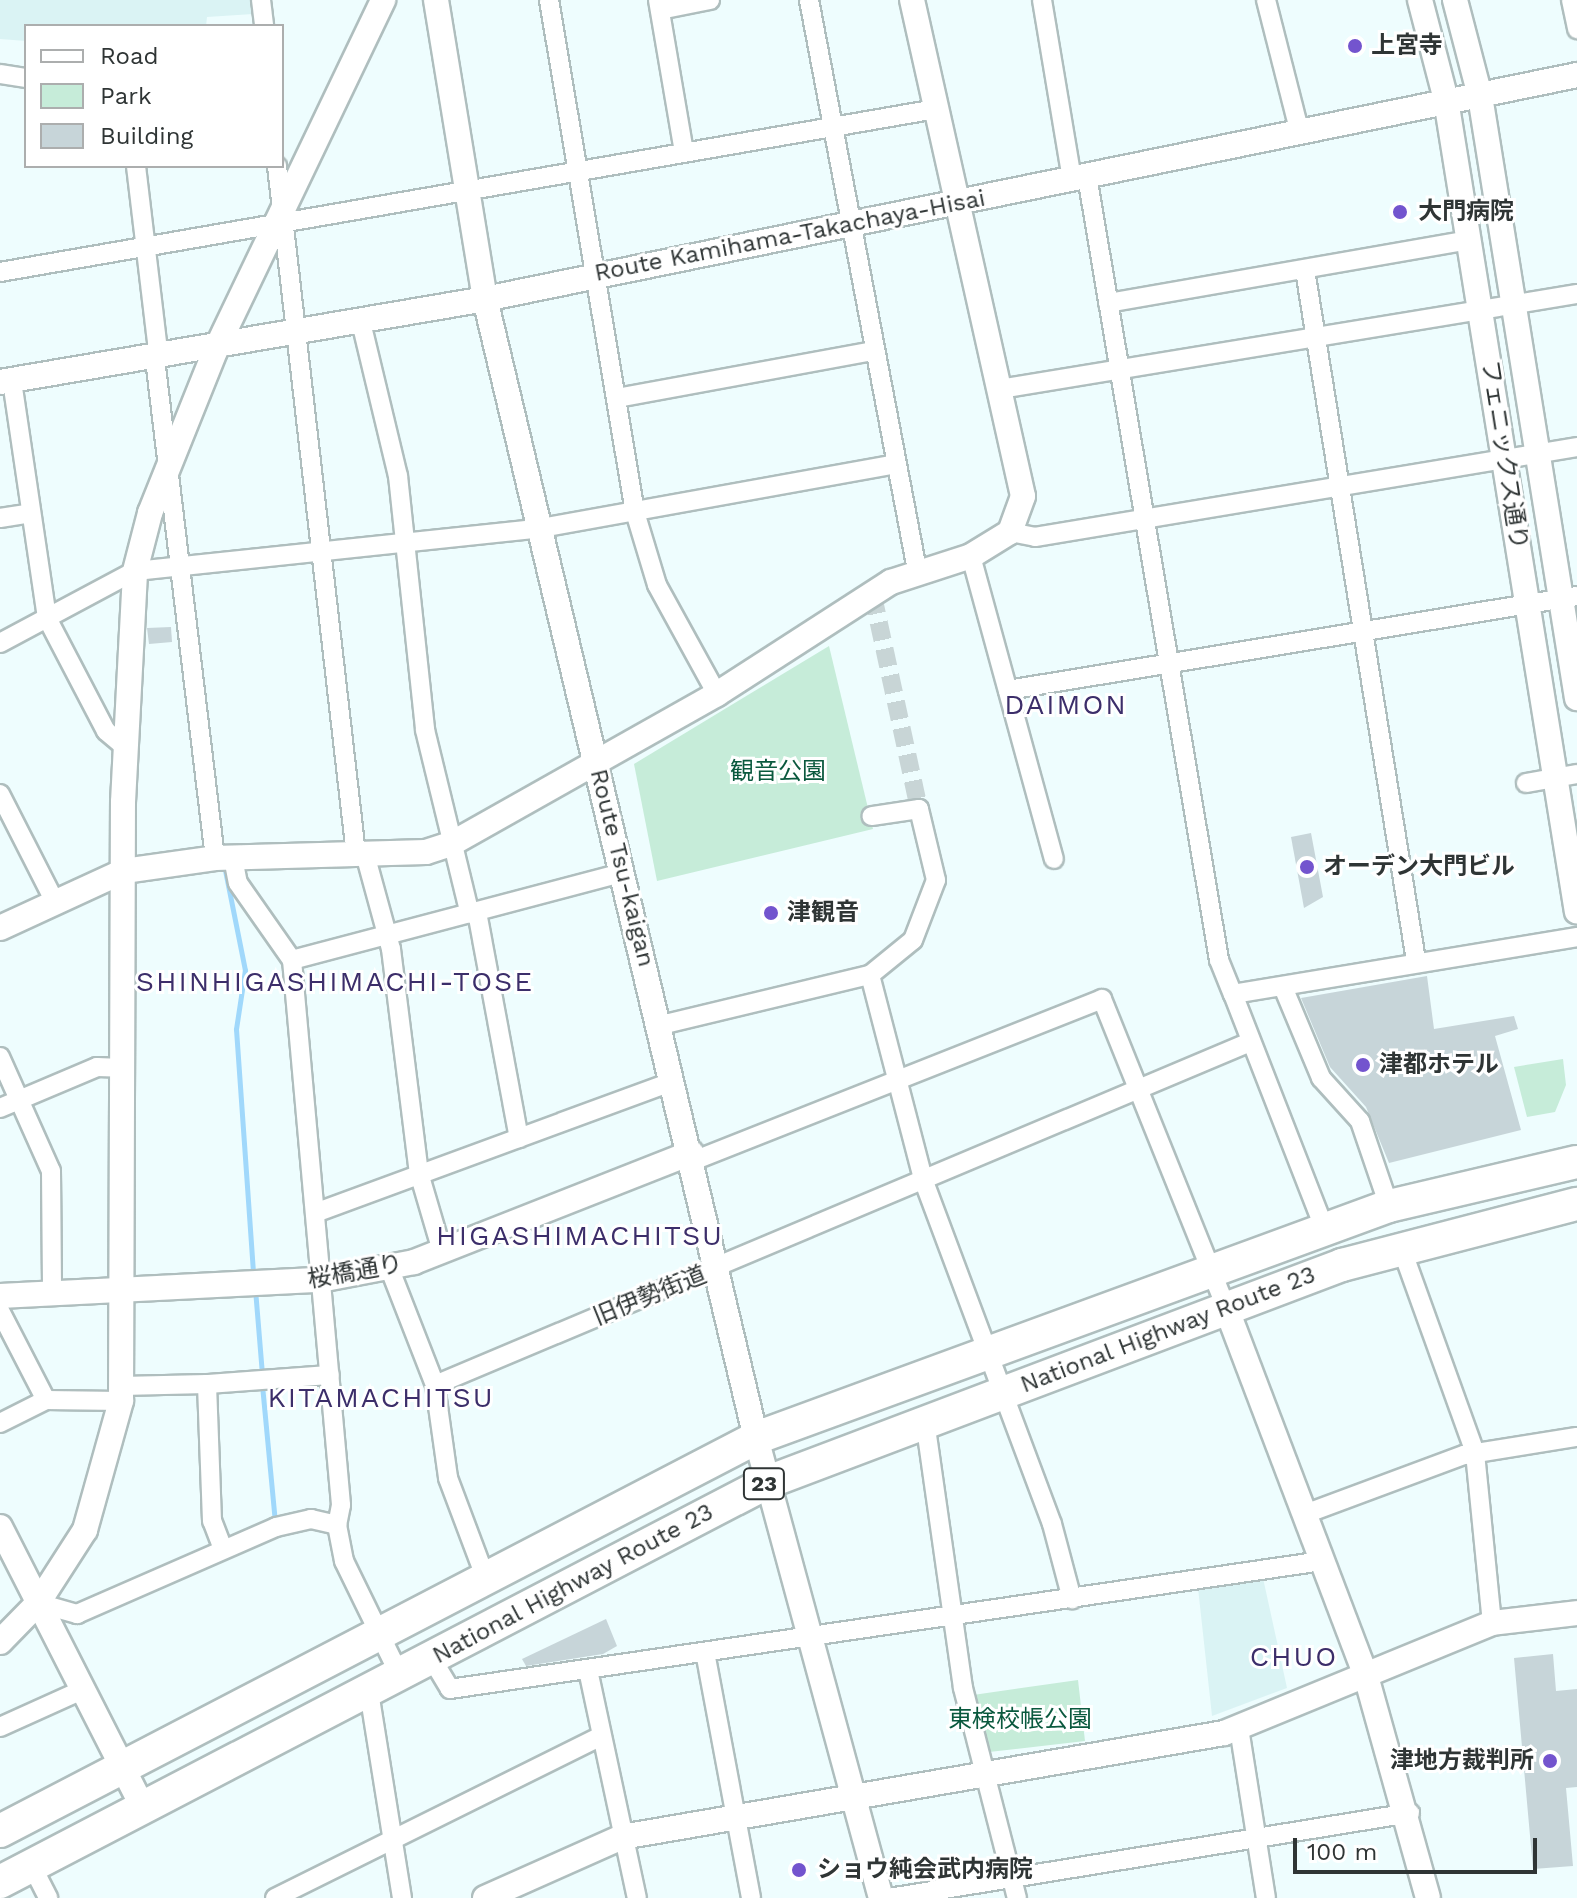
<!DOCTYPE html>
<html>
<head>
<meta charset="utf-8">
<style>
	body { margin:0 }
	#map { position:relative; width:1577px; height:1898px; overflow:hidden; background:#eefdfe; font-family:"Work Sans","Noto Sans JP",sans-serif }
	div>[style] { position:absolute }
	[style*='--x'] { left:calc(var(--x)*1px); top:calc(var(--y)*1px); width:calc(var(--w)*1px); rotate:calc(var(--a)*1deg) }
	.built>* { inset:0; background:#daf3f4 }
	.green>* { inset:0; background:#c6ecd9 }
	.stream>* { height:5px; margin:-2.5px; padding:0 2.5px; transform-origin:2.5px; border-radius:2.5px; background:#a0d8fb }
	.building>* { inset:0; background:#c7d5d9 }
	.street-tunnel>* { height:18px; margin-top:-9px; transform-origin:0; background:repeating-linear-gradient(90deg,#c8d5d6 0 18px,transparent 0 27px) }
	.roads { filter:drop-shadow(2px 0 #afbebe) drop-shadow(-2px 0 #afbebe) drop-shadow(0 2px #afbebe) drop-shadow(0 -2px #afbebe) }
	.street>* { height:18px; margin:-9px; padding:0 9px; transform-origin:9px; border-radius:9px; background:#fff }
	.secondary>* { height:24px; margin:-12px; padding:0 12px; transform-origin:12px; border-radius:12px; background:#fff }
	.highway>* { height:32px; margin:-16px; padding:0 16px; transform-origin:16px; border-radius:16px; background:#fff }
	.dots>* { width:22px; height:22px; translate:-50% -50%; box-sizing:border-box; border:4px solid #fff; border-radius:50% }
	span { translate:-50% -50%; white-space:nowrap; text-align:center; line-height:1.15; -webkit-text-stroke:6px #fff; paint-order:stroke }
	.shield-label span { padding:2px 6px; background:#fff; border:2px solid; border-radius:6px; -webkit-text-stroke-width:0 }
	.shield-label { font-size:22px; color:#2f3535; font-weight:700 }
	.poi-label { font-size:24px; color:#2f3535; font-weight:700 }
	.left { translate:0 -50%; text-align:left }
	.right { translate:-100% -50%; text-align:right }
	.street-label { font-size:24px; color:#2f3535 }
	.park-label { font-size:24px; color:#0a593e }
	.quarter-label { font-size:28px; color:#3c2e6a; letter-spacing:2px }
	.legend { position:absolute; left:24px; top:24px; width:260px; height:144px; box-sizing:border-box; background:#fff; border:2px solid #acaeae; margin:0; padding:10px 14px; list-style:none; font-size:24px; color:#2f3535 }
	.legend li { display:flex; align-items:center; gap:16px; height:40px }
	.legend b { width:40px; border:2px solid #acaeae }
	.scale { position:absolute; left:1293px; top:1838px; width:244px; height:36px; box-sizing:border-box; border:4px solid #2f3535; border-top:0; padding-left:10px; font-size:24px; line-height:28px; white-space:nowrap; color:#2f3535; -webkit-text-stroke:6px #fff; paint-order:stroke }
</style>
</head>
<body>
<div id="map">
	<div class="built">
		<div style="clip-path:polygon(0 0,251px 0,253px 14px,207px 17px,206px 26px,26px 26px,26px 41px,0 39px)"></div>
		<div style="clip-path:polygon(1263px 1578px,1287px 1688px,1212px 1716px,1198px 1588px)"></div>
	</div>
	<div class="green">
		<div style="clip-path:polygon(829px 646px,873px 829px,657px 881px,634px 764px)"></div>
		<div style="clip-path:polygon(1563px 1059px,1566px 1085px,1555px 1112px,1527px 1117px,1514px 1067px)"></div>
		<div style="clip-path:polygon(1078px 1680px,1085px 1741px,989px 1752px,973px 1695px)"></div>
	</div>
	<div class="stream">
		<div style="--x:224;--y:865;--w:107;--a:78.7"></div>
		<div style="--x:245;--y:970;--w:60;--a:98.7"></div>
		<div style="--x:236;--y:1029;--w:247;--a:86"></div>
		<div style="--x:255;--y:1289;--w:86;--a:85.3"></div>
		<div style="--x:262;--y:1385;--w:138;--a:84.6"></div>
	</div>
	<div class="building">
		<div style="clip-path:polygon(171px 627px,172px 642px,149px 644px,147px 628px)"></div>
		<div style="clip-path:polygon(1311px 833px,1323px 897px,1304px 908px,1291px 837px)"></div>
		<div style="clip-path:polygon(1427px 976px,1434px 1029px,1514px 1016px,1518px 1029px,1495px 1036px,1521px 1130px,1389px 1163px,1366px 1107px,1330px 1067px,1301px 998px)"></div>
		<div style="clip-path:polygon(606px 1619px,617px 1646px,603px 1654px,526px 1666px,522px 1659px)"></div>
		<div style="clip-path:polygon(1553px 1654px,1556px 1691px,1577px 1689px,1577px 1787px,1566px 1788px,1573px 1866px,1533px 1869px,1514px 1658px)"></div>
	</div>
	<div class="street-tunnel">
		<div style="--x:873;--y:596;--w:218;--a:77.8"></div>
	</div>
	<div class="roads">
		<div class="street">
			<div style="--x:261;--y:0;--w:26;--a:83"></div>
			<div style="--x:549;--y:0;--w:519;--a:80.47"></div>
			<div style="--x:635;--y:512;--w:76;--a:73.2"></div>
			<div style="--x:657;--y:585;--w:124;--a:61.2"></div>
			<div style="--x:658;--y:0;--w:154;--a:80.3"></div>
			<div style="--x:809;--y:0;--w:580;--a:79.27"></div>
			<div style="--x:1042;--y:0;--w:181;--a:80.5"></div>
			<div style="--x:1266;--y:0;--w:137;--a:75.7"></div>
			<div style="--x:1571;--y:0;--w:30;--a:78"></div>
			<div style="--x:660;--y:10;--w:51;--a:-11.3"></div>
			<div style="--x:0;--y:74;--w:26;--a:9"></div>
			<div style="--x:136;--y:166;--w:193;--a:83.2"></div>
			<div style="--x:277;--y:166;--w:693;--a:83.45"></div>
			<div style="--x:1087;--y:176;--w:795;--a:80.44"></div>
			<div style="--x:1219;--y:960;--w:37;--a:68"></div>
			<div style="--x:1233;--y:994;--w:349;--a:-9.4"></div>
			<div style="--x:1305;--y:270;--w:700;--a:80.87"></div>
			<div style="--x:0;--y:272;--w:950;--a:-9.88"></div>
			<div style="--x:1108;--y:303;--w:366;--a:-9.9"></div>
			<div style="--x:361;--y:322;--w:158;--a:76.5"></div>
			<div style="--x:398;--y:476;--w:255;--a:83.9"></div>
			<div style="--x:425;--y:730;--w:189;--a:76.3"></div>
			<div style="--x:155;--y:359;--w:503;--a:83.14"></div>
			<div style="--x:12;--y:381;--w:240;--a:81.6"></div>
			<div style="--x:47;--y:618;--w:127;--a:62.4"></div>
			<div style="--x:106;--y:731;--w:25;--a:40"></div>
			<div style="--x:1000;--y:389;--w:585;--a:-9.35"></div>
			<div style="--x:617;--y:398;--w:261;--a:-10.4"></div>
			<div style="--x:0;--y:518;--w:30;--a:-9"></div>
			<div style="--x:1010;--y:532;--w:25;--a:11"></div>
			<div style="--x:1035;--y:537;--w:549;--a:-9.43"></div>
			<div style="--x:971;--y:556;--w:314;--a:74.7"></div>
			<div style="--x:0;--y:643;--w:153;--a:-28.1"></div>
			<div style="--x:135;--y:571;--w:408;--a:-6"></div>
			<div style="--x:541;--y:528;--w:360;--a:-10.2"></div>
			<div style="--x:1008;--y:690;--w:577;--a:-9.38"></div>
			<div style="--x:1526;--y:783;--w:52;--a:-10"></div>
			<div style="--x:0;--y:794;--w:121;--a:63"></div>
			<div style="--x:365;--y:854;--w:98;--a:74.7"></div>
			<div style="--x:391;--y:949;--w:226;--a:82.9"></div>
			<div style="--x:419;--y:1173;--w:81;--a:73.6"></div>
			<div style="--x:233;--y:858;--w:25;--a:79"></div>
			<div style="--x:238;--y:883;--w:94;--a:55"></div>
			<div style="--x:292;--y:960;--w:547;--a:84.86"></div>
			<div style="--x:341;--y:1505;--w:20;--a:101"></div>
			<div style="--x:337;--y:1525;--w:37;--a:79"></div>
			<div style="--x:344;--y:1561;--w:128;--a:64"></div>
			<div style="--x:477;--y:912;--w:230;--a:79.5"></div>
			<div style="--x:292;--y:960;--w:341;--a:-14.8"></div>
			<div style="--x:870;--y:975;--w:211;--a:75.4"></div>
			<div style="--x:923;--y:1179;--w:368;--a:69.5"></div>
			<div style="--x:1052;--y:1524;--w:78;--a:75.1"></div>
			<div style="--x:1283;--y:987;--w:99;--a:67.3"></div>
			<div style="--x:1321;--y:1078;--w:58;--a:47.8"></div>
			<div style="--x:1360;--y:1121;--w:90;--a:71.2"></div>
			<div style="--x:1233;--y:994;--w:250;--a:68.7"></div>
			<div style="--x:661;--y:1025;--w:215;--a:-13.5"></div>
			<div style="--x:870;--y:975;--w:55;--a:-39.1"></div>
			<div style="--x:913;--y:940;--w:64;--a:-69"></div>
			<div style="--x:936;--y:880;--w:73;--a:-103.5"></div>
			<div style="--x:919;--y:809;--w:48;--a:171.5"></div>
			<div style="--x:0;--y:1057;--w:125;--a:65.9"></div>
			<div style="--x:51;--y:1171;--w:119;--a:89.5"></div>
			<div style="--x:0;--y:1108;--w:105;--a:-22.9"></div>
			<div style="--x:97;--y:1067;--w:25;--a:2"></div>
			<div style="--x:693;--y:1161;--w:440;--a:-21.6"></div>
			<div style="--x:1102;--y:999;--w:335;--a:68.1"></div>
			<div style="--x:315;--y:1213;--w:382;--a:-20.2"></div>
			<div style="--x:1401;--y:1247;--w:219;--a:70.2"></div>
			<div style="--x:1475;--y:1453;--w:171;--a:84.3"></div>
			<div style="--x:389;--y:1267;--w:127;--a:68.7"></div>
			<div style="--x:435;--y:1385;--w:94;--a:82"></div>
			<div style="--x:448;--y:1478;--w:108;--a:69.4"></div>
			<div style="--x:0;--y:1311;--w:100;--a:62.7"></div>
			<div style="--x:435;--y:1385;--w:884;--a:-22.82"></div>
			<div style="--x:121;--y:1386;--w:86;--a:-1.3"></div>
			<div style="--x:925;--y:1421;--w:270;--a:81.9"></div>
			<div style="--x:963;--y:1688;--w:217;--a:75.6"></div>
			<div style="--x:0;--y:1423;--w:51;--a:-26.6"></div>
			<div style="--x:46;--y:1400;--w:75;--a:0.8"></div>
			<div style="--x:1305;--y:1514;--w:170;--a:-20.4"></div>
			<div style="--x:1464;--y:1455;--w:114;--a:-9.1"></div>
			<div style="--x:223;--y:1549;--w:30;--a:-111"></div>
			<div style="--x:212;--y:1521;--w:137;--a:-92.1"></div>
			<div style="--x:207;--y:1384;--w:123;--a:-4.2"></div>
			<div style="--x:38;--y:1603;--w:41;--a:15.8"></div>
			<div style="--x:77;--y:1614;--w:217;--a:-23.6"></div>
			<div style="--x:276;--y:1527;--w:36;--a:-13"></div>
			<div style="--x:311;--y:1519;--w:27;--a:13"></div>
			<div style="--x:705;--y:1652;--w:250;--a:79.4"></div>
			<div style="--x:432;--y:1659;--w:35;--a:59"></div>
			<div style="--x:450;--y:1689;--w:881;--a:-8.35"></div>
			<div style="--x:588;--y:1670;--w:233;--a:77.9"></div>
			<div style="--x:369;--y:1692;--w:209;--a:80.9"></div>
			<div style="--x:0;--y:1727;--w:90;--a:-24.3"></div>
			<div style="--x:1239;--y:1728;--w:172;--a:81"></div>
			<div style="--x:32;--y:1866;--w:36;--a:63"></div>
			<div style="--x:275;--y:1898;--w:364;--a:-26.4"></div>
			<div style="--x:889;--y:1898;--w:528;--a:-9.27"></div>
		</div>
		<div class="secondary">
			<div style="--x:436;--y:0;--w:303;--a:80.7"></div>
			<div style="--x:485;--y:299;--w:1171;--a:76.62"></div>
			<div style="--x:756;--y:1438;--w:477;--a:74.8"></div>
			<div style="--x:1420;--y:0;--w:103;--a:75.4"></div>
			<div style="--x:1446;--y:100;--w:822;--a:80.84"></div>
			<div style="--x:1455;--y:0;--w:99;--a:75.4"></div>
			<div style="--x:1480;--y:96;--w:610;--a:80.85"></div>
			<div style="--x:0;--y:382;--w:492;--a:-9.7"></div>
			<div style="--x:485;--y:299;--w:1115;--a:-11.59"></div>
			<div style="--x:0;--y:928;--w:136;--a:-24.7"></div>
			<div style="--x:124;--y:871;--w:92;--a:-8.1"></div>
			<div style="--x:215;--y:858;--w:211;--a:-1.6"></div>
			<div style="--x:426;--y:852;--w:26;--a:-18"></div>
			<div style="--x:451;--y:844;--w:305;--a:-29.4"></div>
			<div style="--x:717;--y:694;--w:207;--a:-32.8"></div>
			<div style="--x:891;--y:582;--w:84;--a:-18"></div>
			<div style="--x:971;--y:556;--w:46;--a:-31.6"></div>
			<div style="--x:1010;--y:532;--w:38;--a:-70"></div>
			<div style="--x:1023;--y:496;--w:508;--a:-102.61"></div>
			<div style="--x:0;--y:1296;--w:320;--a:-2.9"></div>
			<div style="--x:320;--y:1280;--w:96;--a:-10.8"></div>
			<div style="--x:414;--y:1262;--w:298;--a:-21.5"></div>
			<div style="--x:1227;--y:1310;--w:392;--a:69.2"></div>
			<div style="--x:1366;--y:1676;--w:230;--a:74.4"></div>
			<div style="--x:0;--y:1527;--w:315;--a:63"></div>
			<div style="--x:0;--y:1642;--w:54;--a:-45.7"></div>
			<div style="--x:38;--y:1603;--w:87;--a:-57.2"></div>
			<div style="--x:85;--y:1530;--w:134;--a:-74.4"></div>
			<div style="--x:121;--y:1401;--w:599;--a:-89.81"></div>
			<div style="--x:123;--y:802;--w:231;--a:-87"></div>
			<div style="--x:135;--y:571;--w:60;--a:-75.5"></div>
			<div style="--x:150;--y:513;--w:177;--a:-68.1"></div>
			<div style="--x:216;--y:349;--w:387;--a:-64.4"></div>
			<div style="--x:485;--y:1898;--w:150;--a:-24"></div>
			<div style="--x:622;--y:1837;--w:611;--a:-9.8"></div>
			<div style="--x:1224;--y:1733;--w:290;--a:-22.3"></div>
			<div style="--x:1492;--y:1623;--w:86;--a:-6.7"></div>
		</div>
		<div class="highway">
			<div style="--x:0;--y:1831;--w:852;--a:-27.47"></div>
			<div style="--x:756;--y:1438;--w:674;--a:-20.13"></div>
			<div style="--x:1389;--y:1206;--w:193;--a:-13.2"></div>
			<div style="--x:0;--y:1882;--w:866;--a:-27.51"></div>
			<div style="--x:768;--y:1482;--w:614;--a:-20.71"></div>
			<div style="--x:1342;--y:1265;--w:243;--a:-14.6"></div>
		</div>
	</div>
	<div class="dots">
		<div style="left:1355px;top:46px;background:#7354ce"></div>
		<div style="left:1400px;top:212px;background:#7354ce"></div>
		<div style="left:1307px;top:867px;background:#7354ce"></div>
		<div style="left:771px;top:913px;background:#7354ce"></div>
		<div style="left:1363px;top:1065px;background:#7354ce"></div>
		<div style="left:1550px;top:1761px;background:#7354ce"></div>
		<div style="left:799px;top:1870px;background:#7354ce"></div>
	</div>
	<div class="shield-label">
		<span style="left:764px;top:1484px">23</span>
	</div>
	<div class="poi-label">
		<span class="left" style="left:1371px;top:46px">上宮寺</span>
		<span class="left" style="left:1418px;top:212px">大門病院</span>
		<span class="left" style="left:1323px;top:867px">オーデン大門ビル</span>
		<span class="left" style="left:787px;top:913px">津観音</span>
		<span class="left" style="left:1379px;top:1065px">津都ホテル</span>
		<span class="right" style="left:1534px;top:1761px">津地方裁判所</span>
		<span class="left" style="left:817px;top:1870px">ショウ純会武内病院</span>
	</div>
	<div class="street-label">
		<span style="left:790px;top:236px;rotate:-11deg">Route Kamihama-Takachaya-Hisai</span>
		<span style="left:1504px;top:455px;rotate:81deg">フェニックス通り</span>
		<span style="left:622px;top:868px;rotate:76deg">Route Tsu-kaigan</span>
		<span style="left:355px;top:1272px;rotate:-10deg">桜橋通り</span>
		<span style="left:650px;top:1296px;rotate:-22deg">旧伊勢街道</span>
		<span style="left:1168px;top:1330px;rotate:-21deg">National Highway Route 23</span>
		<span style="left:573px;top:1584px;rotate:-28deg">National Highway Route 23</span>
	</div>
	<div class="park-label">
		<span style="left:778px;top:772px">観音公園</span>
		<span style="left:1020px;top:1720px">東検校帳公園</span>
	</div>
	<div class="quarter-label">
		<span style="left:1066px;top:705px">DAIMON</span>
		<span style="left:335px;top:982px">SHINHIGASHIMACHI-TOSE</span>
		<span style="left:580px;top:1236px">HIGASHIMACHITSU</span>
		<span style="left:381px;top:1398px">KITAMACHITSU</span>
		<span style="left:1294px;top:1657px">CHUO</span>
	</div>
	<ul class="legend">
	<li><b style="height:10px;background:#fff"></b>Road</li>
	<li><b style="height:22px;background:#c6ecd9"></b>Park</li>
	<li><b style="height:22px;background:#c7d5d9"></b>Building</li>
	</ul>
	<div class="scale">100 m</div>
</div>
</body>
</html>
